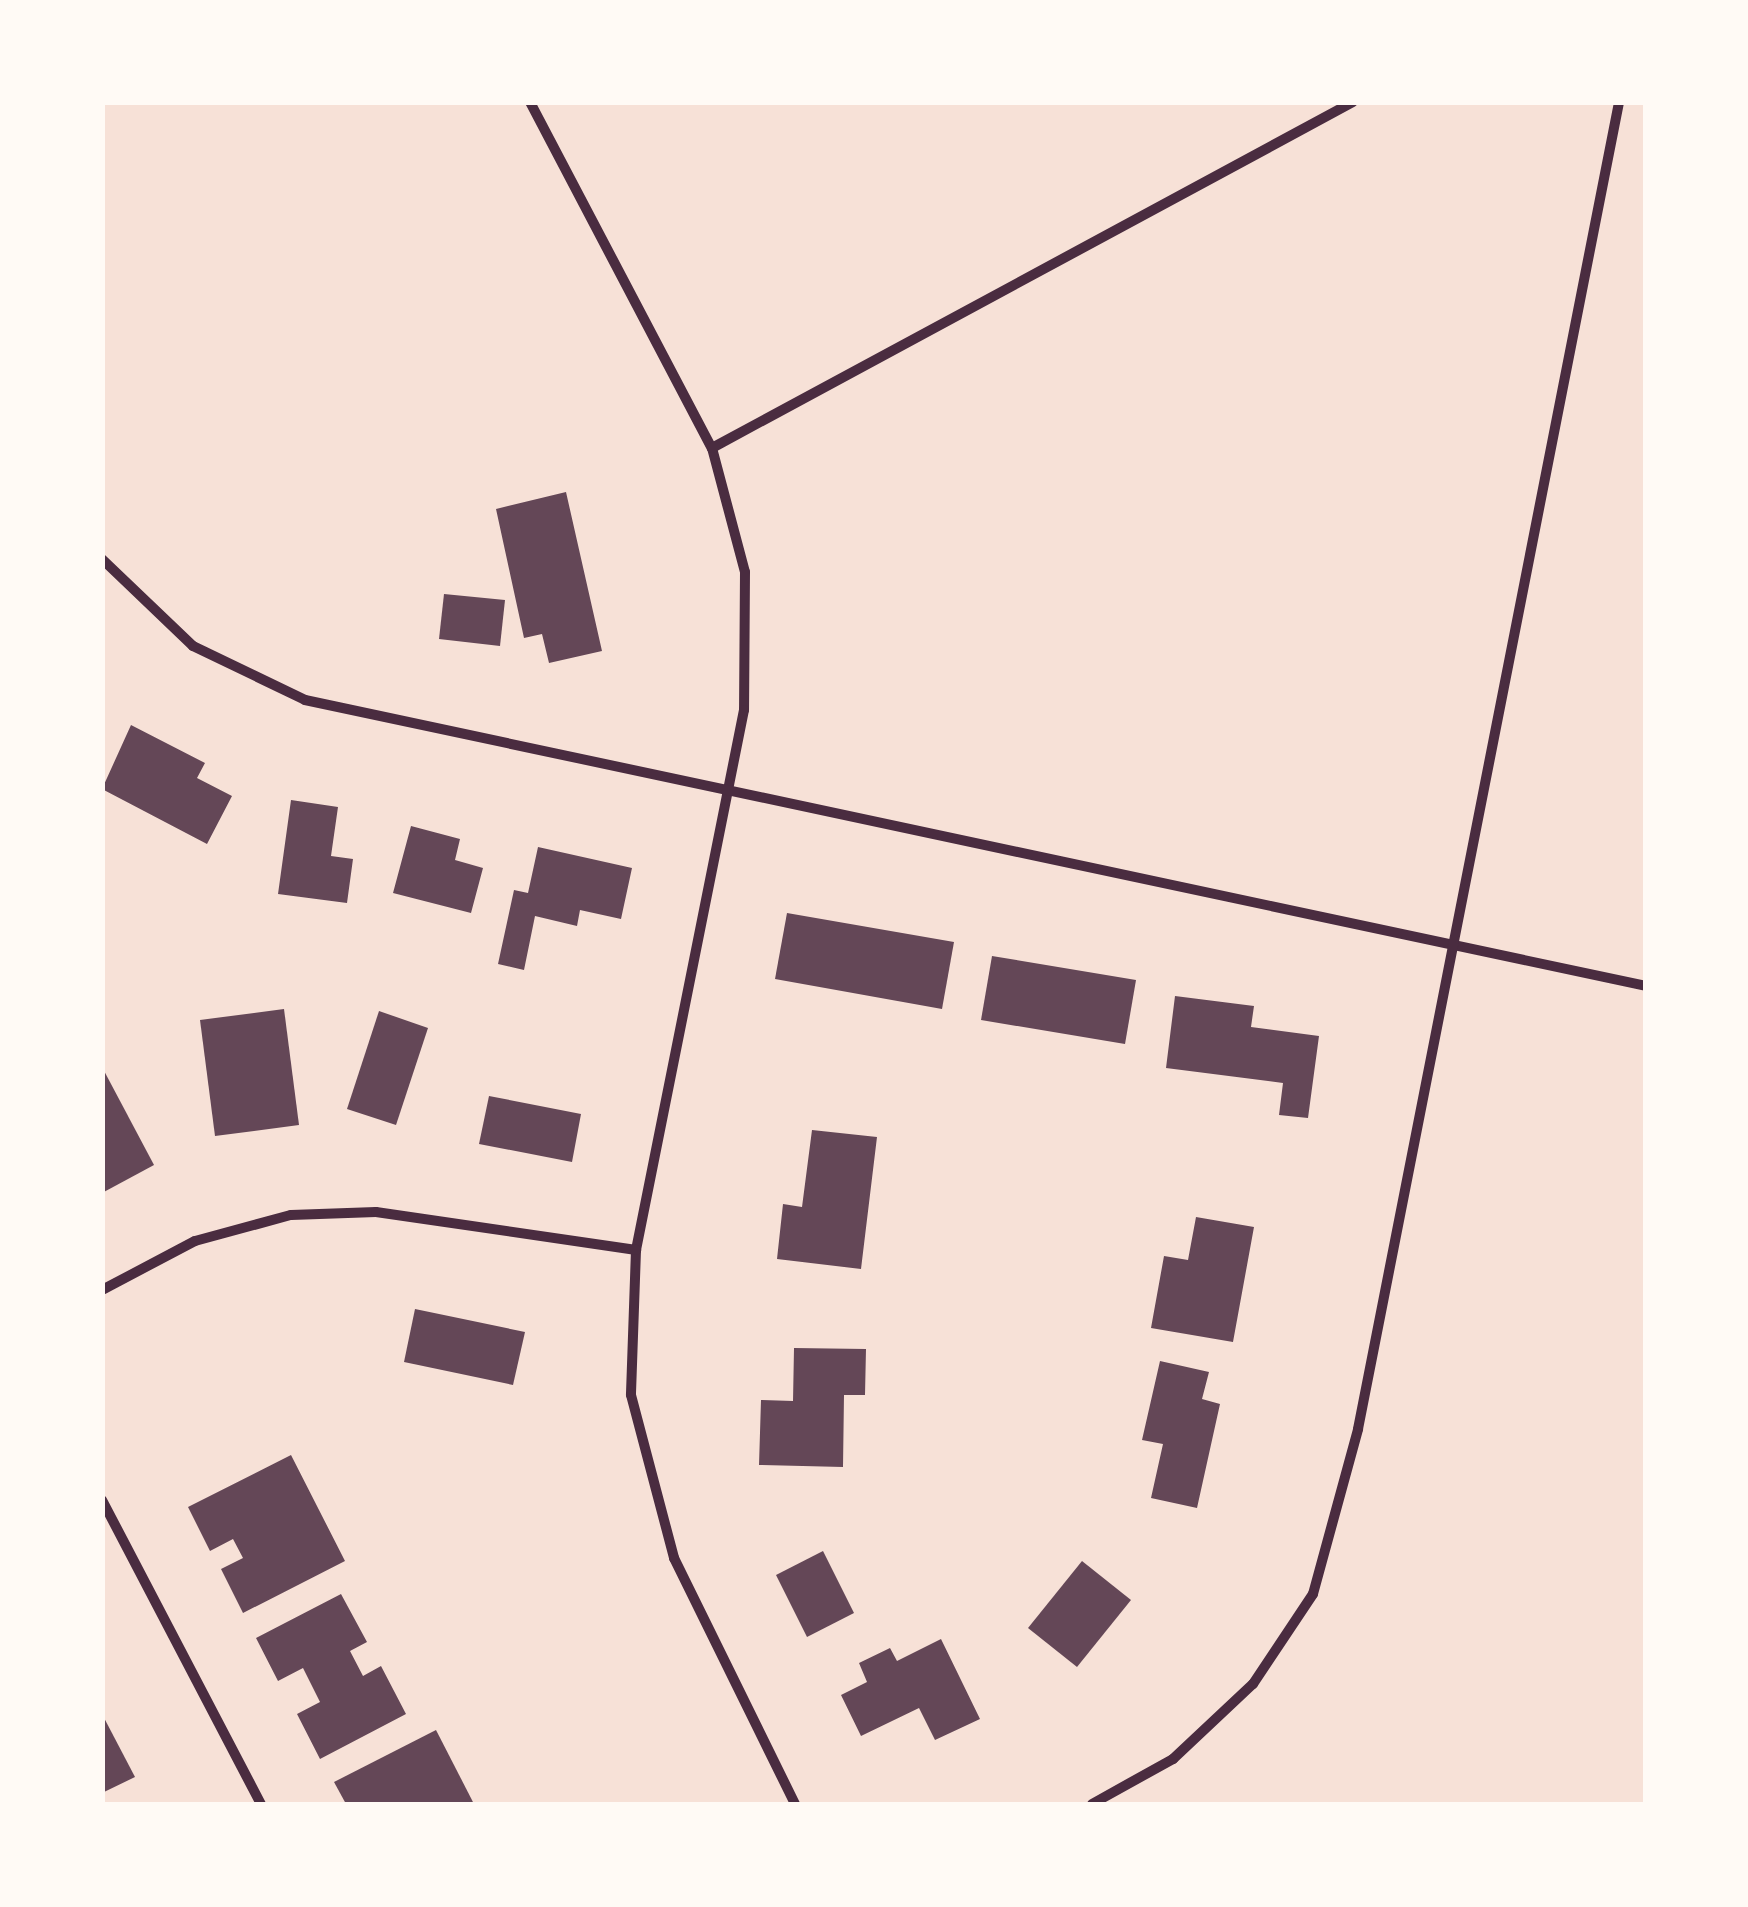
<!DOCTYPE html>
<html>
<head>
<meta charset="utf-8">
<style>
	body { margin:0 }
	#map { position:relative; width:1748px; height:1907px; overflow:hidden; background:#f7e1d7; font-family:"Public Sans",sans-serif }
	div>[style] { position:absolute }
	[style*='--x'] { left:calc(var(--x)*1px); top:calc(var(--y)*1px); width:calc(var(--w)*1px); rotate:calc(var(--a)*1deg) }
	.building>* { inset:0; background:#644757 }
	.minor>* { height:10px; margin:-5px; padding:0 5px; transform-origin:5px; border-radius:5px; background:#4a2c40 }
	span { translate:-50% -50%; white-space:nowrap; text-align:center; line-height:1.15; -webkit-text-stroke:9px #fffaf5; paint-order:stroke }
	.frame { position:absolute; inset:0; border:105px solid #fffaf5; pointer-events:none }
</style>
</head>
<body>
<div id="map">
	<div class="building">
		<div style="clip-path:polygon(566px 492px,602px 651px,549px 663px,542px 634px,524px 638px,496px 509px)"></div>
		<div style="clip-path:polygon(444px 594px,505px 600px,500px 646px,439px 639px)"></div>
		<div style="clip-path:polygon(131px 725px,205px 763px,197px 778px,232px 796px,207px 844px,102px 789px)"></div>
		<div style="clip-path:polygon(291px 800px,338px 807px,331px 856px,353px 859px,347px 903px,278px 894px)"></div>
		<div style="clip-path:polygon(411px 826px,460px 839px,455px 860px,483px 868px,471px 913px,393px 893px)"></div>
		<div style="clip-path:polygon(538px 847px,632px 868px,621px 919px,580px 910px,577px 926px,535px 916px,524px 970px,498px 964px,514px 890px,528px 893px)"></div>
		<div style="clip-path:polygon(787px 913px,954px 942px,942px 1009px,775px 979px)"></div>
		<div style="clip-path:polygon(992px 956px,1136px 980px,1125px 1044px,981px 1020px)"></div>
		<div style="clip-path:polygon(1175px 996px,1254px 1006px,1251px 1027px,1319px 1036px,1308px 1118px,1279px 1115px,1283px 1083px,1166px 1068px)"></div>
		<div style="clip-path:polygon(284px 1009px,299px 1125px,215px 1136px,200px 1020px)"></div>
		<div style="clip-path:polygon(379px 1011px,428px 1028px,396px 1125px,347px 1109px)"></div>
		<div style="clip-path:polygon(102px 1067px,154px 1165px,102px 1193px)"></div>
		<div style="clip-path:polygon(489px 1096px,581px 1114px,572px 1162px,479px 1144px)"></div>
		<div style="clip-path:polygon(812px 1130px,877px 1137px,861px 1269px,777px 1259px,783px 1204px,802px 1207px)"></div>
		<div style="clip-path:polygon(1196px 1217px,1254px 1227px,1233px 1342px,1151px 1328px,1164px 1256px,1188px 1260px)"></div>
		<div style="clip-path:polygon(415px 1309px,525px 1332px,513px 1385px,404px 1362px)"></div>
		<div style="clip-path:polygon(794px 1348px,866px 1349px,865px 1395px,844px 1395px,843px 1467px,759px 1465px,761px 1400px,793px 1401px)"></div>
		<div style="clip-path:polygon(1160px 1361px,1209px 1372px,1202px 1399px,1220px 1404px,1197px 1508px,1151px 1498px,1163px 1444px,1142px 1440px)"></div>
		<div style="clip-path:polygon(291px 1455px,345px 1561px,243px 1613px,221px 1569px,243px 1558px,233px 1539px,210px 1551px,188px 1507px)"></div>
		<div style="clip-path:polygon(823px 1551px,854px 1613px,807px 1637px,776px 1575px)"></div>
		<div style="clip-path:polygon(1082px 1561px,1131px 1600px,1077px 1667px,1028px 1628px)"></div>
		<div style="clip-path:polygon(341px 1594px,367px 1642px,350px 1651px,363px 1676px,381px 1666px,406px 1714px,320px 1759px,297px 1714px,320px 1702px,303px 1668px,278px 1681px,256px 1638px)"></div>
		<div style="clip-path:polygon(941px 1639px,980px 1719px,935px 1740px,919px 1708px,861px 1736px,841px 1695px,867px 1682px,859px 1663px,890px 1648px,897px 1661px)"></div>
		<div style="clip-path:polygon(102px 1714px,135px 1777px,102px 1793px)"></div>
		<div style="clip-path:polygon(436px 1730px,474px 1804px,346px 1804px,334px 1782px)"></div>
	</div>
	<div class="minor">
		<div style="--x:530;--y:102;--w:391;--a:62.3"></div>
		<div style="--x:712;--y:448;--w:128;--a:75.1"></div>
		<div style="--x:745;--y:572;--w:138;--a:90.4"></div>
		<div style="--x:744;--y:710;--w:551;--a:101.31"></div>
		<div style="--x:636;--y:1250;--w:145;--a:92"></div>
		<div style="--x:631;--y:1395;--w:169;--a:75.2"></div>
		<div style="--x:674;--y:1558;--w:274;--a:63.8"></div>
		<div style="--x:712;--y:448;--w:728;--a:-28.36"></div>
		<div style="--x:102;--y:559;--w:126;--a:43.7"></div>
		<div style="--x:193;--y:646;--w:124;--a:25.7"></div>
		<div style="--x:305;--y:700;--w:1371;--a:12.04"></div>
		<div style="--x:102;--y:1290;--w:105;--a:-27.8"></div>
		<div style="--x:195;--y:1241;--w:99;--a:-15.2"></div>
		<div style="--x:291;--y:1215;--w:85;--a:-2"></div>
		<div style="--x:376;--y:1212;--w:263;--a:8.3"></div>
		<div style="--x:102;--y:1500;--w:343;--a:62.4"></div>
		<div style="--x:1092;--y:1804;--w:93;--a:-29.1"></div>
		<div style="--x:1173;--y:1759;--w:110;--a:-43.2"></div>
		<div style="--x:1253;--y:1684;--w:108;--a:-56.3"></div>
		<div style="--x:1313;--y:1594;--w:171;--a:-74.7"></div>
		<div style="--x:1358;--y:1429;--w:1352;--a:-78.87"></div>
	</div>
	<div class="frame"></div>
</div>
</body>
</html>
